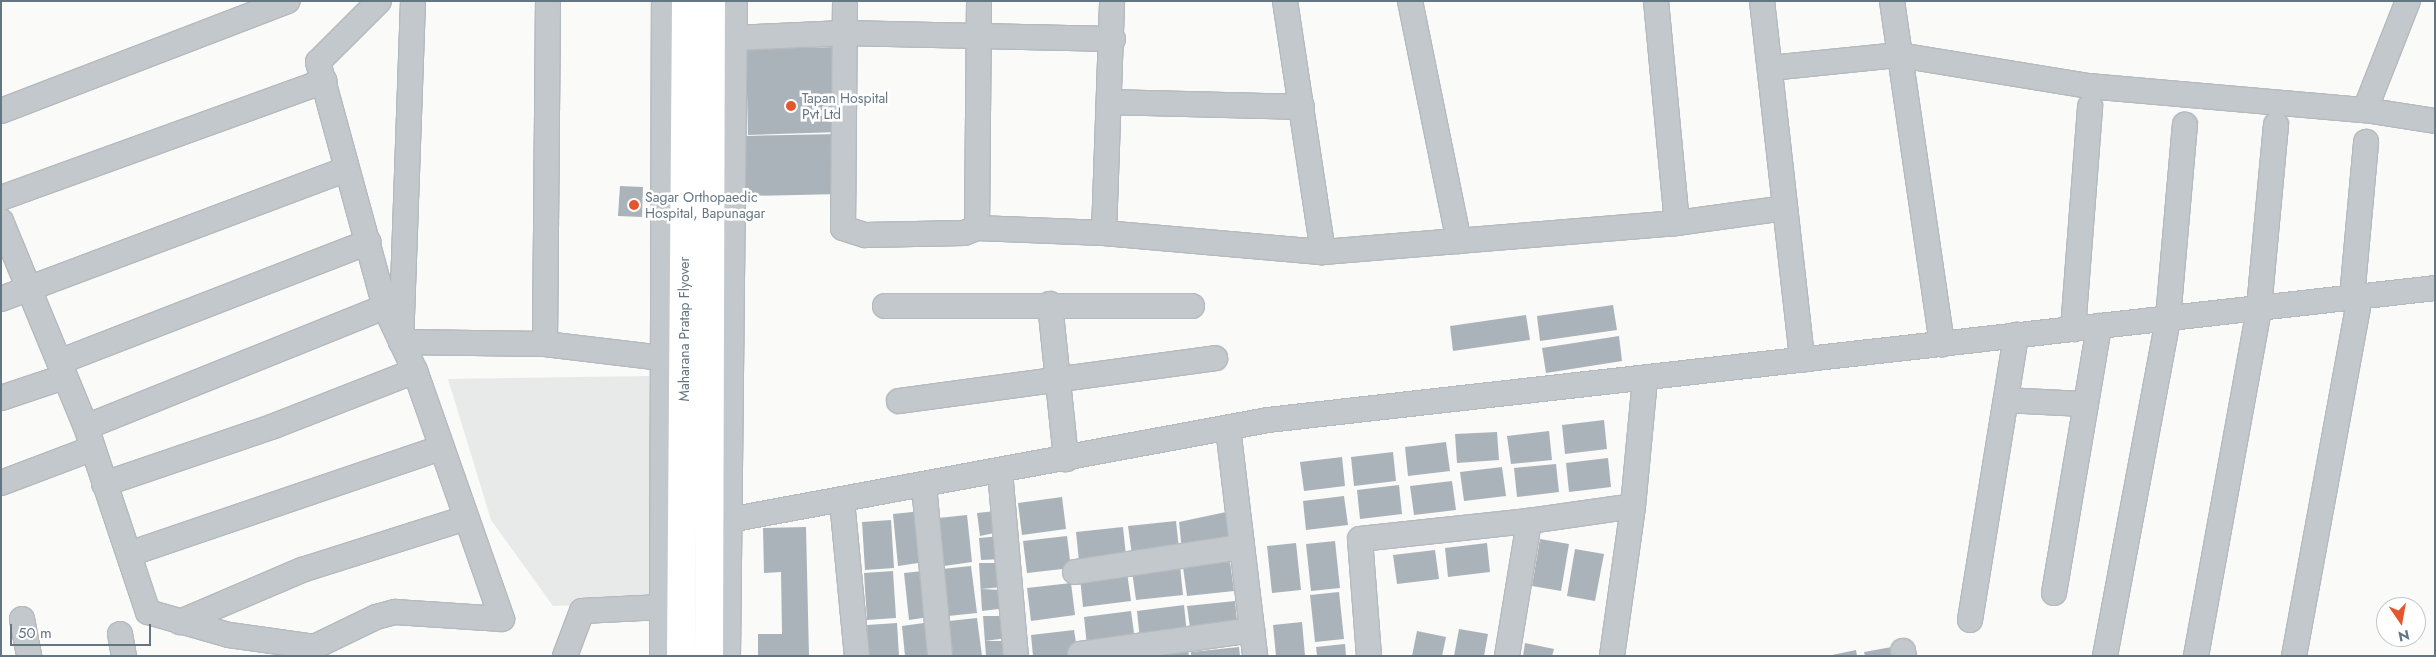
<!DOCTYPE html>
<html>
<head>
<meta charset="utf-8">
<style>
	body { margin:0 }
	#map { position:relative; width:2436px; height:657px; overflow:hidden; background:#fafaf8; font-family:Jost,sans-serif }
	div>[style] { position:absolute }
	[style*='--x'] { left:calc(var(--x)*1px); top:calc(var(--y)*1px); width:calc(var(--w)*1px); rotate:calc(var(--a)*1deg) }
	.built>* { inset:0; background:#e8e9e9 }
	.building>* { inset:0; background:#aab3b9 }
	.roads { filter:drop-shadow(1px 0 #b5babe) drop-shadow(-1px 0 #b5babe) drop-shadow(0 1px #b5babe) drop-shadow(0 -1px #b5babe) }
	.minor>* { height:24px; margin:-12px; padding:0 12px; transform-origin:12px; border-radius:12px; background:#c3c8cc }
	.major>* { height:28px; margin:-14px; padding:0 14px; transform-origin:14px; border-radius:14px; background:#fff }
	.dots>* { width:14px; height:14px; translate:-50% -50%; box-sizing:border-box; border:2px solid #fff; border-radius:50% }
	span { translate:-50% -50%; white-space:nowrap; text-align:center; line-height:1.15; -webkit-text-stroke:5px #fff; paint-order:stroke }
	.poi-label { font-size:14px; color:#657683 }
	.left { translate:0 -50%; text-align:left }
	.street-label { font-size:14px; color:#657683 }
	.frame { position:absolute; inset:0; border:2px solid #657683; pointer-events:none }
	.north { position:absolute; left:2376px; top:597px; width:50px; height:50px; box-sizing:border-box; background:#fff; border:1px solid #c1c8cd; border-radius:50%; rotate:168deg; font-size:14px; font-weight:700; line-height:20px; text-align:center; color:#657683 }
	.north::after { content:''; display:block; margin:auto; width:18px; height:22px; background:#e4572e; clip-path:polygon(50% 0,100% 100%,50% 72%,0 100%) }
	.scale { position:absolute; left:10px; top:624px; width:141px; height:22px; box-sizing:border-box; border:2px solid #657683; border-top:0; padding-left:6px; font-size:15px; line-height:18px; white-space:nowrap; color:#657683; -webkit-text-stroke:4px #fff; paint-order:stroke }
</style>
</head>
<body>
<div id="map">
	<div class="built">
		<div style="clip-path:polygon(649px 376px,652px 603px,553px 606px,491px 520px,448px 379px)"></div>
	</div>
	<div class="building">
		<div style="clip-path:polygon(837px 47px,839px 132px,748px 135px,746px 49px)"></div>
		<div style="clip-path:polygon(839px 134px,841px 194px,744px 196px,744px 136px)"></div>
		<div style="clip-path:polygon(620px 186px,643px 187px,642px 217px,618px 216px)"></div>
		<div style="clip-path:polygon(1613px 305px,1617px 330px,1540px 341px,1537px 316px)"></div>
		<div style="clip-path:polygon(1526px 315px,1530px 340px,1453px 351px,1450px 326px)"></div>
		<div style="clip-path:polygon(1619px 336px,1622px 361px,1546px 373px,1542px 348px)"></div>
		<div style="clip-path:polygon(1604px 420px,1607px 449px,1565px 454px,1562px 425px)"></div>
		<div style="clip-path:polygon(1549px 431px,1552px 460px,1511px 464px,1507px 436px)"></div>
		<div style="clip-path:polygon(1497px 432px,1499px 460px,1457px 463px,1455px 434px)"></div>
		<div style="clip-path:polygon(1446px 442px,1450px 471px,1408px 476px,1405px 447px)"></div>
		<div style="clip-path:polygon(1393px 452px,1396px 481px,1354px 486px,1351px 457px)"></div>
		<div style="clip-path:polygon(1342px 457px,1345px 486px,1304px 491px,1300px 462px)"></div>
		<div style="clip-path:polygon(1608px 458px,1611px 487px,1569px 492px,1566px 463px)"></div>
		<div style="clip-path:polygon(1556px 464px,1559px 492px,1517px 497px,1514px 468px)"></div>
		<div style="clip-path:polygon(1502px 467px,1506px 496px,1464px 501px,1460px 472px)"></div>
		<div style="clip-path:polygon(1452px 481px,1456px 510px,1414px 515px,1410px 486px)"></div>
		<div style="clip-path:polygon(1399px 485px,1402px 514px,1360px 519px,1357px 490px)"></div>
		<div style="clip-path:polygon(1344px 496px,1348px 525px,1306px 530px,1303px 501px)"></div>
		<div style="clip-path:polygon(1062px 497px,1066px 529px,1022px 535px,1018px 503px)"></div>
		<div style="clip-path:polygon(922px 511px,925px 562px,898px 566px,893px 514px)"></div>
		<div style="clip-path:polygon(996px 511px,999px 532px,980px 536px,977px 513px)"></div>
		<div style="clip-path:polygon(1226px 512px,1229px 541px,1182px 551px,1179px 522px)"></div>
		<div style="clip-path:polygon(967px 515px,972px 562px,944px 566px,938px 518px)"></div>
		<div style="clip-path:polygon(891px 520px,894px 568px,865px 570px,862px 522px)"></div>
		<div style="clip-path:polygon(1176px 521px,1179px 549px,1132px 555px,1128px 526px)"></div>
		<div style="clip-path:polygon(806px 527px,809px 656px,758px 656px,758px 634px,782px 634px,781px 572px,764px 573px,763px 528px)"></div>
		<div style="clip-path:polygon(1123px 527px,1126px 556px,1079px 561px,1076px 532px)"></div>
		<div style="clip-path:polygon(1001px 536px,1002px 559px,981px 560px,979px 538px)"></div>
		<div style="clip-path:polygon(1067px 536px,1071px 568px,1027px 573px,1023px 541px)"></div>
		<div style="clip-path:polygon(1540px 539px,1569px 544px,1561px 591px,1532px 586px)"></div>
		<div style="clip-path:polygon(1335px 541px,1340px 588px,1311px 591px,1306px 544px)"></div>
		<div style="clip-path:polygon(1296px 543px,1301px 590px,1272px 593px,1267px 546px)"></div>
		<div style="clip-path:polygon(1487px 543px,1490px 572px,1448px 577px,1445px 548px)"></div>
		<div style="clip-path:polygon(1575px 549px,1604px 554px,1595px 601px,1567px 596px)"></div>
		<div style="clip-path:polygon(1435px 550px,1439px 579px,1397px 584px,1393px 555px)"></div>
		<div style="clip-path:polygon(1230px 562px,1234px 591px,1187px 596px,1183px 567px)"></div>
		<div style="clip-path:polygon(979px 563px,1002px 563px,1002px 587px,981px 589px,1001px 590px,1006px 608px,982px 611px)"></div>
		<div style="clip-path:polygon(971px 566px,977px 613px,948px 616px,942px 569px)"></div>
		<div style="clip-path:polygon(1180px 566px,1183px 595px,1136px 600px,1132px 571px)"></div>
		<div style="clip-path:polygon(893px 571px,896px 618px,867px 620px,864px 573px)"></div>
		<div style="clip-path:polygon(923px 571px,929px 617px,909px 620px,904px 573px)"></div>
		<div style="clip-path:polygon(1127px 572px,1131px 601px,1083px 607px,1080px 578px)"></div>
		<div style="clip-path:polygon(1071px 583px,1075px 615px,1031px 621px,1027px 588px)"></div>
		<div style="clip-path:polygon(1339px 592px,1344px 639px,1315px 642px,1310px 595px)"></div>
		<div style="clip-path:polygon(1235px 601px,1238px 630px,1191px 635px,1187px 606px)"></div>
		<div style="clip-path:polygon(1184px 605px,1187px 634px,1140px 640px,1137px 611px)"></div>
		<div style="clip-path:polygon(1131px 611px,1135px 640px,1087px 646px,1084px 617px)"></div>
		<div style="clip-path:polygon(983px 616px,1005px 616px,1007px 638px,985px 641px,1010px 641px,1010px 656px,986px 656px)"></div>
		<div style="clip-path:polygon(977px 618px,982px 656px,953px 656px,949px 621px)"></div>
		<div style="clip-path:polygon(931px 622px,933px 656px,905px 656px,902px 626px)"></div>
		<div style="clip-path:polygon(1302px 622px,1305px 656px,1276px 656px,1273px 625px)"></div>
		<div style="clip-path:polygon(897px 623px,899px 656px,869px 656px,867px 625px)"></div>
		<div style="clip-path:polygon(1459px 629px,1488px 634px,1484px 656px,1454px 656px)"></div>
		<div style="clip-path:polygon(1074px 630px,1078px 656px,1033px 656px,1031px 635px)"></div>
		<div style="clip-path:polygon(1417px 631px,1446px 637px,1442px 656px,1412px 656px)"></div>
		<div style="clip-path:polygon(1525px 643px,1554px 649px,1552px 656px,1523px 656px)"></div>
		<div style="clip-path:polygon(1345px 644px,1346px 656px,1317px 656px,1316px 647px)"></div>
		<div style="clip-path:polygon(1239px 647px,1240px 656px,1191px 656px,1191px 652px)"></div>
		<div style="clip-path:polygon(1892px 647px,1894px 656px,1865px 656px,1864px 652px)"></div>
		<div style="clip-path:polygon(1188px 650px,1189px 656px,1148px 656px)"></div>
		<div style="clip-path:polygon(1856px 650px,1857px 656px,1832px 656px,1832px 655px)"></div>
	</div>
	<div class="roads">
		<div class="minor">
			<div style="--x:413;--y:1;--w:341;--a:92"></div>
			<div style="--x:401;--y:342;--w:144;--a:0.8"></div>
			<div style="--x:545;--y:344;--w:118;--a:6.8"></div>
			<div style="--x:845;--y:1;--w:227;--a:90.5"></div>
			<div style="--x:843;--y:228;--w:23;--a:18"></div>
			<div style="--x:865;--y:235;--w:99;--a:-1.2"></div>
			<div style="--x:964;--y:233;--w:14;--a:-21"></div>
			<div style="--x:979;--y:1;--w:227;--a:90.5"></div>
			<div style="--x:977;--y:228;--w:127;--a:2.3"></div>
			<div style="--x:1104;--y:233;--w:220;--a:5"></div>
			<div style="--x:1285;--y:1;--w:254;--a:81.4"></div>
			<div style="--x:1323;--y:252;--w:355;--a:-4.7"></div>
			<div style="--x:1410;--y:1;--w:245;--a:78.5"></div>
			<div style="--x:1656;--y:1;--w:223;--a:84.6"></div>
			<div style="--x:1677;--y:223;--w:109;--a:-7.9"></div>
			<div style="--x:1762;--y:1;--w:361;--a:83.6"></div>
			<div style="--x:1892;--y:1;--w:347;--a:81.7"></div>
			<div style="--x:734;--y:38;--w:110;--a:-2.6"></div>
			<div style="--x:844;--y:33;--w:269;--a:1.3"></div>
			<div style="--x:1770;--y:68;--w:130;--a:-5.8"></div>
			<div style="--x:1899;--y:55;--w:192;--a:9.3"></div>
			<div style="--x:2088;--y:86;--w:278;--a:5"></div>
			<div style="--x:2365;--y:110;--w:71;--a:8.9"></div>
			<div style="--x:1109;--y:102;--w:193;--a:1.5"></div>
			<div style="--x:2365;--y:110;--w:117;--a:-68.5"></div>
			<div style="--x:1;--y:111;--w:307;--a:-21"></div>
			<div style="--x:1;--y:198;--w:344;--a:-19.9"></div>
			<div style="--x:1;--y:221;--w:223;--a:67.6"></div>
			<div style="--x:86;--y:427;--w:195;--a:71.5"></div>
			<div style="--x:148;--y:612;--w:84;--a:15.9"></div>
			<div style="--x:229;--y:635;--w:86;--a:8"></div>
			<div style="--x:314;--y:647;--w:69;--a:-25.8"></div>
			<div style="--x:376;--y:617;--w:20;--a:-15"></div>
			<div style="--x:395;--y:612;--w:107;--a:3.7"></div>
			<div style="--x:502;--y:619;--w:263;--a:-109.3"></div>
			<div style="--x:415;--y:371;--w:71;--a:-115.1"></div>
			<div style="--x:385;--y:307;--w:254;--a:-105.3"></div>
			<div style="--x:318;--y:62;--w:86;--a:-45"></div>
			<div style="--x:1104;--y:233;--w:232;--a:-88"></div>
			<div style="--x:2352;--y:297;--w:156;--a:-84.8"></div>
			<div style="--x:1;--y:299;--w:369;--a:-20.6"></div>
			<div style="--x:1050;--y:304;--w:156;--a:84.1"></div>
			<div style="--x:885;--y:306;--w:307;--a:0"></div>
			<div style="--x:2073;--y:329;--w:223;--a:-85.6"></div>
			<div style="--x:545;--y:344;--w:343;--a:-89.5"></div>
			<div style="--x:59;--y:362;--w:332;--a:-21.2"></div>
			<div style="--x:1;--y:398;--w:66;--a:-18.4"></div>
			<div style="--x:2006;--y:400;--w:80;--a:2.9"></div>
			<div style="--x:899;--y:401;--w:319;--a:-7.7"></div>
			<div style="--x:86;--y:427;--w:322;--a:-21.9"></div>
			<div style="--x:1228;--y:428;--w:230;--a:83.2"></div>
			<div style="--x:1000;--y:471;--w:186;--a:85.1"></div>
			<div style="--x:1;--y:483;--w:96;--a:-20.7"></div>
			<div style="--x:104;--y:484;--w:180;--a:-18.8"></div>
			<div style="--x:274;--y:426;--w:151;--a:-21.3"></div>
			<div style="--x:924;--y:486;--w:171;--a:84.6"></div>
			<div style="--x:842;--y:501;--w:156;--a:84.5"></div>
			<div style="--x:729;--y:520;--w:548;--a:-10.51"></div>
			<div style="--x:1268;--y:420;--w:1174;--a:-6.45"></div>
			<div style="--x:129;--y:554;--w:329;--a:-18.8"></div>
			<div style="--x:1075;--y:572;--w:167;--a:-8.6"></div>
			<div style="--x:2054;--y:593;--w:271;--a:-80.4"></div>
			<div style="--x:22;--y:619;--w:38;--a:79"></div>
			<div style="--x:1970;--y:620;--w:289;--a:-80.8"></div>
			<div style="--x:180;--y:622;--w:133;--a:-23.1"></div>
			<div style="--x:302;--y:570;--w:172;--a:-17.6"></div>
			<div style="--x:120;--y:634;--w:22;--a:80"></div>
			<div style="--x:1903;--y:651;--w:5;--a:79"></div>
			<div style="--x:1080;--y:654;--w:174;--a:-7.9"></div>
			<div style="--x:565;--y:656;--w:48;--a:-69.3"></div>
			<div style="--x:582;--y:611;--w:80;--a:-2.9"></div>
			<div style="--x:662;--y:656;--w:655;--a:-89.83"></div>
			<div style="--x:728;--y:656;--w:655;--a:-89.39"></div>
			<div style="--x:1369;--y:656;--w:117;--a:-94.4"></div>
			<div style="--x:1360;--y:539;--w:170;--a:-6.1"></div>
			<div style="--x:1529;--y:521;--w:105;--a:-8.2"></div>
			<div style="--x:1507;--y:656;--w:137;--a:-80.7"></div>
			<div style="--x:1612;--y:656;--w:151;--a:-82"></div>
			<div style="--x:1633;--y:506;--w:129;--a:-84.6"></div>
			<div style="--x:2105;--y:656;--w:344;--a:-79.4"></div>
			<div style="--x:2168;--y:318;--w:194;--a:-85"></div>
			<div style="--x:2196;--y:656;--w:354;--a:-79.7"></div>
			<div style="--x:2259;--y:308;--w:184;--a:-84.7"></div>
			<div style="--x:2294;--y:656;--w:366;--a:-79.6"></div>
		</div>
		<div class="major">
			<div style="--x:681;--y:656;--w:655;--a:-89.56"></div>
			<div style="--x:709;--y:656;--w:655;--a:-89.83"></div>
		</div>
	</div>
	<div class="dots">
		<div style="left:791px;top:106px;background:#e4572e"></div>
		<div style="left:634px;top:205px;background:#e4572e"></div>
	</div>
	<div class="poi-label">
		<span class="left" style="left:802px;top:106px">Tapan Hospital<br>Pvt Ltd</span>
		<span class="left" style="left:645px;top:205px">Sagar Orthopaedic<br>Hospital, Bapunagar</span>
	</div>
	<div class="street-label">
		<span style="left:684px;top:329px;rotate:-90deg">Maharana Pratap Flyover</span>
	</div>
	<div class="frame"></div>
	<div class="north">N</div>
	<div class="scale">50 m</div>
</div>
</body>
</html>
